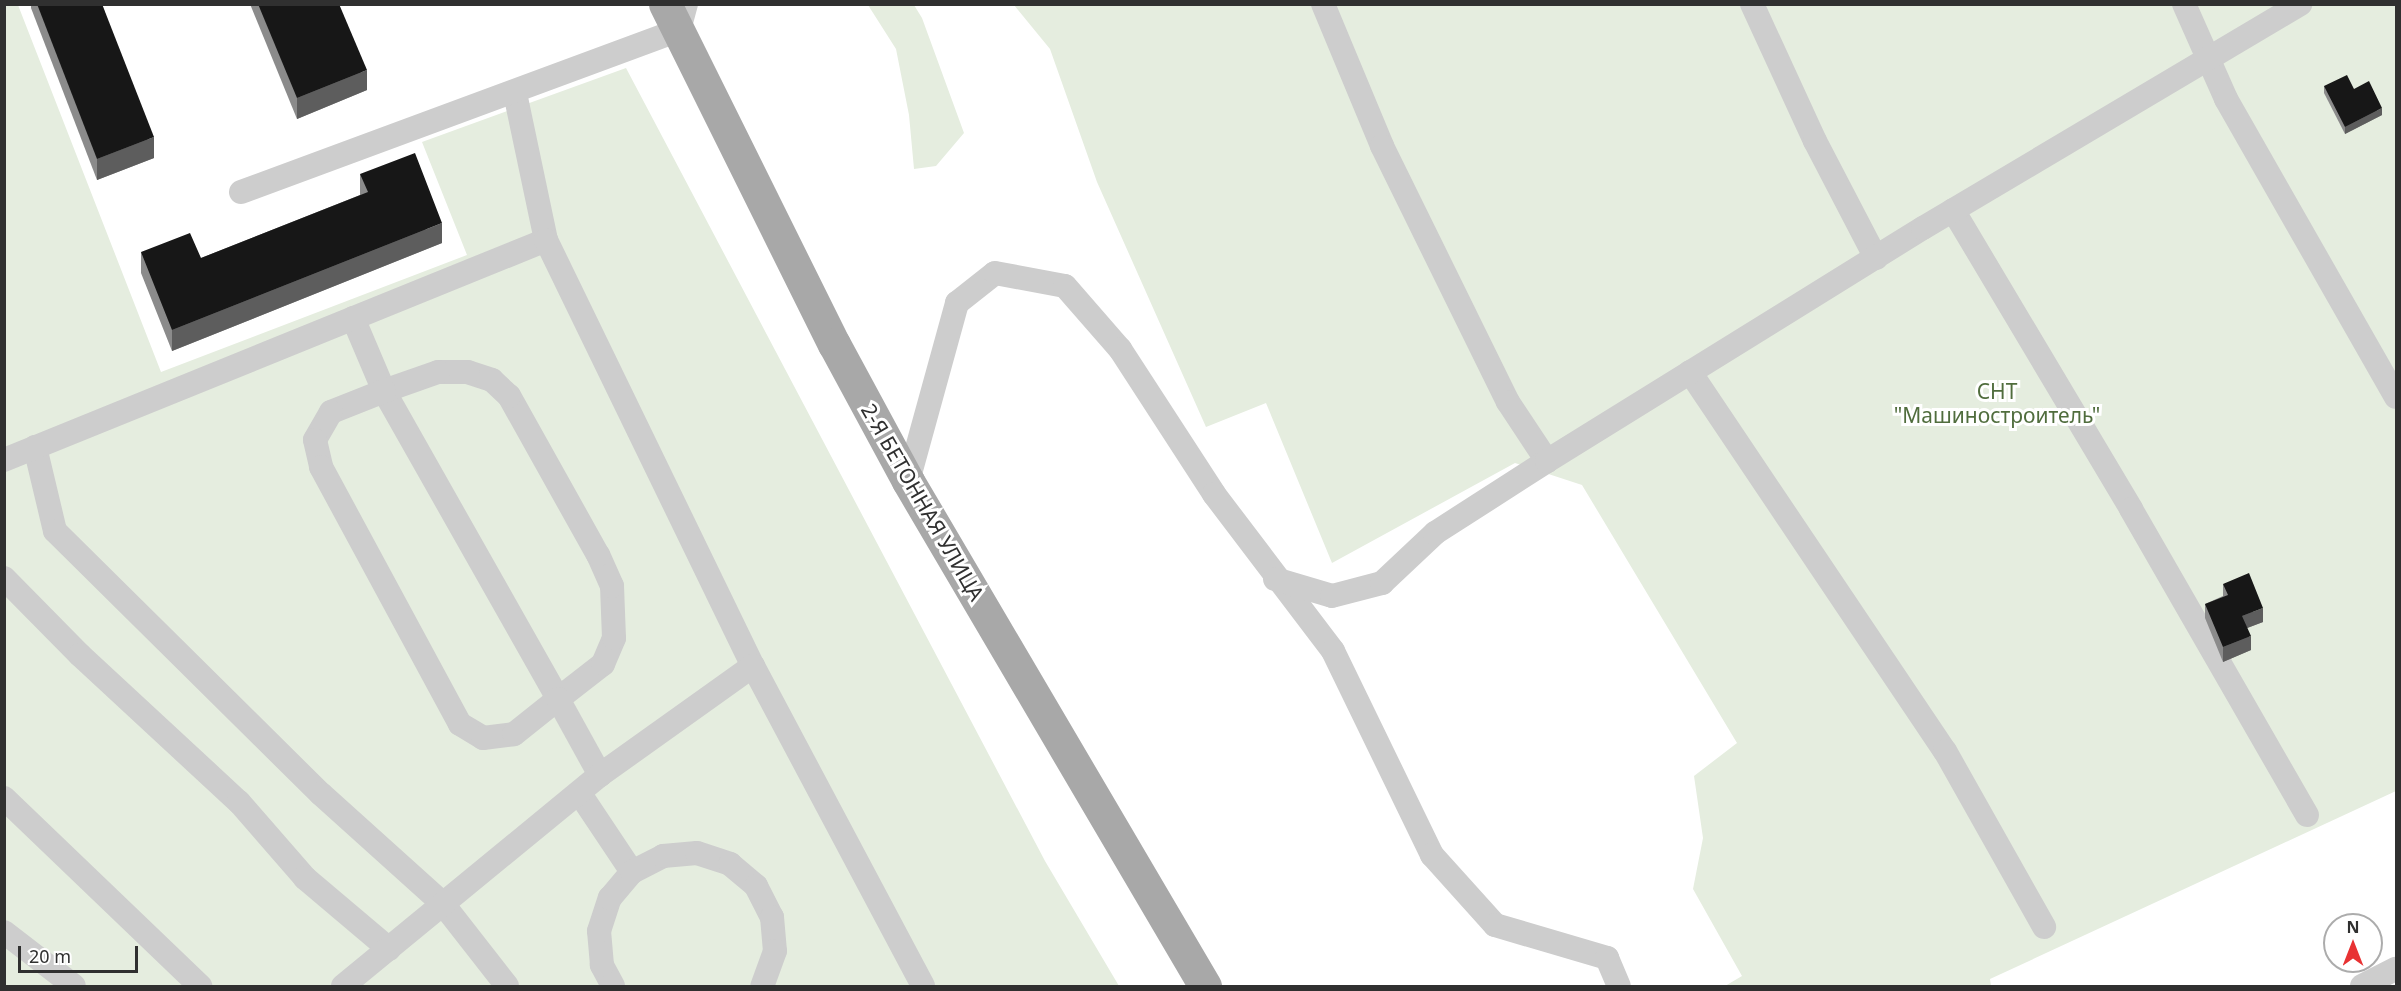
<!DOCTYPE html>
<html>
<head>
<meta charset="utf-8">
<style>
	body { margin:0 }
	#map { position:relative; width:2401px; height:991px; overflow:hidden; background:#fff; font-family:"Noto Sans",sans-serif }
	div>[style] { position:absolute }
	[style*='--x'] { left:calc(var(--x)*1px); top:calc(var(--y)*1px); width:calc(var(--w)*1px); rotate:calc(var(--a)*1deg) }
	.green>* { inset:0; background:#e5eddf }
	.lane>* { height:24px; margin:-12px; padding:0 12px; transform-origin:12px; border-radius:12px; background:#cdcdcd }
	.primary>* { height:33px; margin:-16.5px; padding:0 16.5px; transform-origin:16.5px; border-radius:16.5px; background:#a8a8a8 }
	.wall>* { inset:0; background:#8b8b8b }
	.shaded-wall>* { inset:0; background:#5d5d5d }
	.building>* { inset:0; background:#171717 }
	span { translate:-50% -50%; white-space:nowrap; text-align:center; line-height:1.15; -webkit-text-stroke:6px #fff; paint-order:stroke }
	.park-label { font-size:21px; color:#506d3d }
	.street-label { font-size:21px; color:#303030 }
	.frame { position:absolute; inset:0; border:6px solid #303030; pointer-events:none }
	.north { position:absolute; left:2323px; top:913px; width:60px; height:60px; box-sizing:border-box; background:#fff; border:2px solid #acacac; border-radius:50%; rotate:0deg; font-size:16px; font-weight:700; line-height:24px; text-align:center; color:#303030 }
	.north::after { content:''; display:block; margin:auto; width:21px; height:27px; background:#e83233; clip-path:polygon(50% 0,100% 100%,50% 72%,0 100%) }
	.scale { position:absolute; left:18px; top:946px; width:120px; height:27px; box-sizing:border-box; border:3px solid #303030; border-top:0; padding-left:8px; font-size:18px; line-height:21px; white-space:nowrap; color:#303030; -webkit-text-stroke:4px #fff; paint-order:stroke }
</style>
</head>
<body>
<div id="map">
	<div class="green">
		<div style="clip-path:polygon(5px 4px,18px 5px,161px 372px,467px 255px,422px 142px,626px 68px,1045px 861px,1119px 986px,5px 986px)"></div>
		<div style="clip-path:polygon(868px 5px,914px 5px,922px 18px,964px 133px,936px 166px,914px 169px,909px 115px,896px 49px)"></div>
		<div style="clip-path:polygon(1014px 5px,2396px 5px,2396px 791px,1990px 979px,1991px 986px,1725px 986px,1742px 976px,1693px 889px,1703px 838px,1694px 776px,1737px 743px,1582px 485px,1515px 463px,1332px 563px,1266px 403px,1206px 427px,1097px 182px,1050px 49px)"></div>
	</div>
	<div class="lane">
		<div style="--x:1323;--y:4;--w:154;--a:67.4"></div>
		<div style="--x:1382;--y:146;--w:285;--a:63.8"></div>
		<div style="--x:1508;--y:402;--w:71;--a:56.5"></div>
		<div style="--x:1752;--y:4;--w:151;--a:65.3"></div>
		<div style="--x:1815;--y:141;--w:132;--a:62.5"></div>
		<div style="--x:2184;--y:4;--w:104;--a:66.1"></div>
		<div style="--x:2226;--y:99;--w:343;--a:60.3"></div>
		<div style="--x:515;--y:93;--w:150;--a:78.1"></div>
		<div style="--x:241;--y:192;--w:467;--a:-20.3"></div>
		<div style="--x:679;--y:30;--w:27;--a:-75"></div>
		<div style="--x:1953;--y:210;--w:348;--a:59.2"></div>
		<div style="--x:2131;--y:509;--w:353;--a:60.1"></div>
		<div style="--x:353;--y:318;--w:79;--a:67"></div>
		<div style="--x:384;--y:391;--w:354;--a:60.5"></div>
		<div style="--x:558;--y:699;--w:57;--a:-37.9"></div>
		<div style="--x:603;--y:664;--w:28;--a:-67"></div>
		<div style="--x:614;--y:638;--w:52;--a:-92.2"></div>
		<div style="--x:612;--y:586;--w:34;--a:-114"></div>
		<div style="--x:598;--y:555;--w:182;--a:-119.2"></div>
		<div style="--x:509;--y:396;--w:23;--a:-137"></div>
		<div style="--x:492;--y:380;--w:25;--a:-162"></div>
		<div style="--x:468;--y:372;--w:30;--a:180"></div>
		<div style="--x:438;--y:372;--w:57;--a:160.6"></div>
		<div style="--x:384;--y:391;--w:57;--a:158.4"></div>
		<div style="--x:331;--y:412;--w:32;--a:120"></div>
		<div style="--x:315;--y:440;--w:28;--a:77"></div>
		<div style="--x:321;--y:467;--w:292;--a:61.6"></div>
		<div style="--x:460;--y:724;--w:27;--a:31"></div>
		<div style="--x:483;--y:738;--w:31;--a:-7"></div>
		<div style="--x:514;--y:734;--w:56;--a:-38.5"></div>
		<div style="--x:558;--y:699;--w:87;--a:61.1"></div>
		<div style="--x:1690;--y:372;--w:457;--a:56.1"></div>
		<div style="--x:1945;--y:751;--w:202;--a:60.6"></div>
		<div style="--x:35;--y:447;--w:86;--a:76.6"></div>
		<div style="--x:55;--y:531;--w:374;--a:44.7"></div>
		<div style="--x:321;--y:794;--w:164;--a:42"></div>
		<div style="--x:443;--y:904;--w:104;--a:52"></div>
		<div style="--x:4;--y:460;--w:585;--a:-22.09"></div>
		<div style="--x:546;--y:240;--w:474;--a:64.1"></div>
		<div style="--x:753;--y:666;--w:362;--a:62"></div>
		<div style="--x:908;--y:481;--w:185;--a:-74.6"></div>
		<div style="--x:957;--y:303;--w:48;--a:-38.3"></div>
		<div style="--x:995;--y:273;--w:71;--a:10.5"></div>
		<div style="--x:1065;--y:286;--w:84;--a:48.9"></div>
		<div style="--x:1120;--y:349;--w:173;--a:57"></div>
		<div style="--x:1214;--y:494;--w:197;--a:52.8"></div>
		<div style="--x:1333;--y:651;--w:227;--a:64.1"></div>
		<div style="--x:1432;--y:855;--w:94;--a:48"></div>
		<div style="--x:1495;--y:925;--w:117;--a:16.4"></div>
		<div style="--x:1607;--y:958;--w:30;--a:67"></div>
		<div style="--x:4;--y:578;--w:108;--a:45.4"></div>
		<div style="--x:80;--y:655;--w:217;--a:42.8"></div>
		<div style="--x:239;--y:802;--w:101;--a:49"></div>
		<div style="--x:305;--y:878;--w:110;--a:40.2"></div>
		<div style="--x:1275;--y:579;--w:59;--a:16.6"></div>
		<div style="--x:1332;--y:596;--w:52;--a:-14.6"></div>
		<div style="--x:1382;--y:583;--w:73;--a:-43.3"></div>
		<div style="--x:1435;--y:533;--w:133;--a:-32.7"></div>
		<div style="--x:1547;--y:461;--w:442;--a:-31.8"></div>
		<div style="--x:1923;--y:228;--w:439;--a:-30.7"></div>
		<div style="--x:580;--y:794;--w:94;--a:56.3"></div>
		<div style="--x:4;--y:798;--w:272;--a:43.8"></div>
		<div style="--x:4;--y:932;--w:88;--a:37.6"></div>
		<div style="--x:343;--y:986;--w:333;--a:-39.4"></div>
		<div style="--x:600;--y:775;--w:188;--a:-35.5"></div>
		<div style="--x:613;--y:986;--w:24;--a:-118"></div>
		<div style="--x:602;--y:965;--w:34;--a:-95"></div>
		<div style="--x:599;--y:931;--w:35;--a:-72"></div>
		<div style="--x:610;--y:898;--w:34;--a:-50"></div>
		<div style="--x:632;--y:872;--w:35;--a:-27"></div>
		<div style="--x:663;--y:856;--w:34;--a:-5"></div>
		<div style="--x:697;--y:853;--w:35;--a:18"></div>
		<div style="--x:730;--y:864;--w:34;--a:40"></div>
		<div style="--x:756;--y:886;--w:35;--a:63"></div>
		<div style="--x:772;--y:917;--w:34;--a:85"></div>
		<div style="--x:775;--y:951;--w:37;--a:110"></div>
		<div style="--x:2362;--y:986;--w:38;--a:-27"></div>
	</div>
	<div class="primary">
		<div style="--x:665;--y:4;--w:380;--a:63.6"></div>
		<div style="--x:834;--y:344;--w:156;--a:61.6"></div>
		<div style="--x:908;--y:481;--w:586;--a:59.54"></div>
	</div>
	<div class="wall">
		<div style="clip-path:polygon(31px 4px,102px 4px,154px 158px,97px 180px,31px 8px)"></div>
		<div style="clip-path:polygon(250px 4px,339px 4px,367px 90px,297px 119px)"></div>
		<div style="clip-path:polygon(2324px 86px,2354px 89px,2382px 115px,2345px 134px,2324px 93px)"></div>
		<div style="clip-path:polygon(360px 174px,442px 243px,172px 351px,141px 273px,141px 252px,201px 258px,360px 195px)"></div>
		<div style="clip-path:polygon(2223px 584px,2263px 622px,2247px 628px,2251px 650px,2223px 662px,2205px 618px,2205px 604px,2223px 596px)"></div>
	</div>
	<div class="shaded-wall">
		<div style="clip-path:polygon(367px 70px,367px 90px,297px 119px,297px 98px)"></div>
		<div style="clip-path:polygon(2382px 108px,2382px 115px,2345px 134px,2345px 127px)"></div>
		<div style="clip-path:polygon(154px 137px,154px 158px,97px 180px,97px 159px)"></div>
		<div style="clip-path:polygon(442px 223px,442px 243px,172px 351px,172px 330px)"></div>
		<div style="clip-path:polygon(2263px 608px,2263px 622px,2242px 630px,2242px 616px)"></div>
		<div style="clip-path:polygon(2251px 636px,2251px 650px,2223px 662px,2223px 647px)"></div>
	</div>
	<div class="building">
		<div style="clip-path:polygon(37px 4px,102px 4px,154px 137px,97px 159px)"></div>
		<div style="clip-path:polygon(258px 4px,339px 4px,367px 70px,297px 98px)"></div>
		<div style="clip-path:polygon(2347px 75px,2354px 89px,2369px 81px,2382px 108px,2345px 127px,2324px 86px)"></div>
		<div style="clip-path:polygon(415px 153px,442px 223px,172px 330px,141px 252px,190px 233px,201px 258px,368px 192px,360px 174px)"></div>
		<div style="clip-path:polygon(2249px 573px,2263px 608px,2242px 616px,2251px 636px,2223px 647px,2205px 604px,2228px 595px,2223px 584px)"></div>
	</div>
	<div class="park-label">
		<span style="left:1997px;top:403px">СНТ<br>"Машиностроитель"</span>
	</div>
	<div class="street-label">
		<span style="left:923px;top:502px;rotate:60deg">2-Я БЕТОННАЯ УЛИЦА</span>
	</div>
	<div class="frame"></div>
	<div class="north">N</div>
	<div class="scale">20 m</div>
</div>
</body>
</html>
